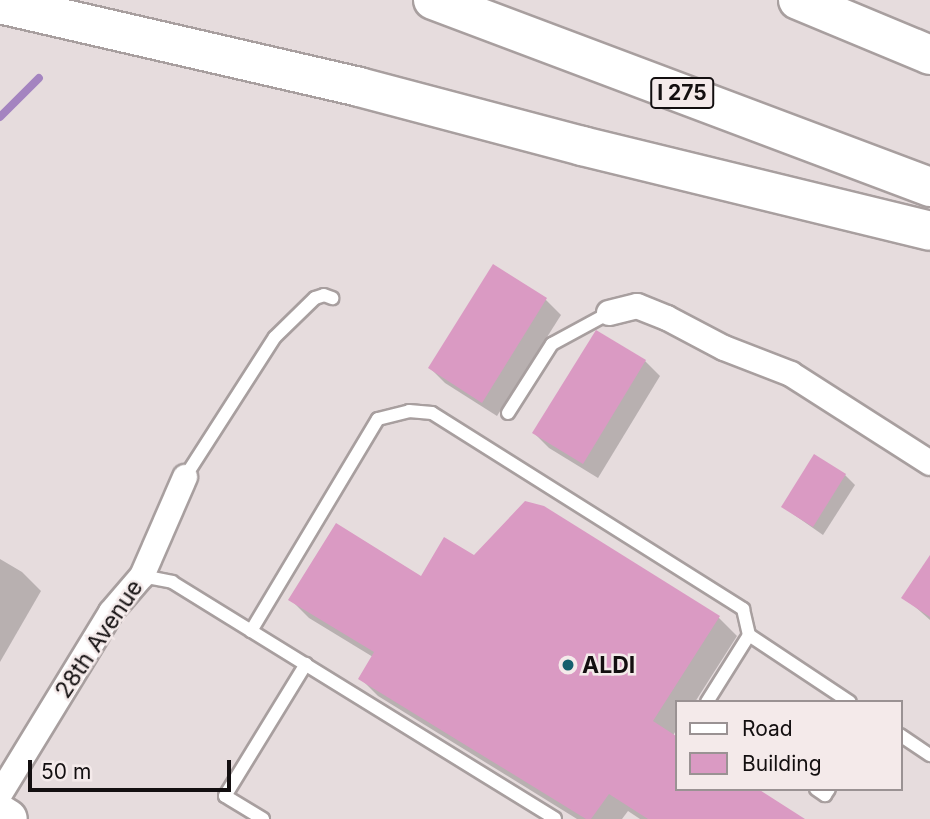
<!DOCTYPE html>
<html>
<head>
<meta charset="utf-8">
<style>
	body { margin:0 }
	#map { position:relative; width:930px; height:819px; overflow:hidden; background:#e6dcdd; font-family:Inter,sans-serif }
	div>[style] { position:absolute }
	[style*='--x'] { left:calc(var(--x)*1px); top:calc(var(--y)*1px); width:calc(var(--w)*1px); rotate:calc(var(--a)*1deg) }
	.shadow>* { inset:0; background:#0003 }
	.stream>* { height:8px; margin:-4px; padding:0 4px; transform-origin:4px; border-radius:4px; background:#a484c0 }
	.building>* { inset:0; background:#da9ac3 }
	.roads { filter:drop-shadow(2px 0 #a89f9f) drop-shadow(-2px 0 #a89f9f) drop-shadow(0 2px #a89f9f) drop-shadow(0 -2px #a89f9f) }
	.lane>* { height:12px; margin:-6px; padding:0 6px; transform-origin:6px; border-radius:6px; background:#fff }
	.street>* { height:24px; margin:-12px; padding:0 12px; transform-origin:12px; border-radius:12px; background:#fff }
	.highway>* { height:38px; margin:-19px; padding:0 19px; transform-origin:19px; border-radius:19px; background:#fff }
	.dots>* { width:19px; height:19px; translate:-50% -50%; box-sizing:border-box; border:4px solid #f4eaea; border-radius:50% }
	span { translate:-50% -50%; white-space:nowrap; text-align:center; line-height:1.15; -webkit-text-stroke:5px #f4eaea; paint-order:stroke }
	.shield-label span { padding:2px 5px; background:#f4eaea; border:2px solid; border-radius:5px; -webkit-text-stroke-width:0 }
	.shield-label { font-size:21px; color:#130f10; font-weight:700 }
	.street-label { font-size:23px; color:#130f10 }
	.poi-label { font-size:23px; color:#130f10; font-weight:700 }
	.left { translate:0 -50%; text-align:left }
	.legend { position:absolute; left:675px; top:700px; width:228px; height:91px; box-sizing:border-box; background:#f4eaea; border:2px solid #9a9293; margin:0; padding:9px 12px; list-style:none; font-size:21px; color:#130f10 }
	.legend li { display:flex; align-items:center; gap:14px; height:35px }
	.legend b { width:35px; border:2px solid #9a9293 }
	.scale { position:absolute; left:28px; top:760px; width:203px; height:32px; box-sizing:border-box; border:4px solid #130f10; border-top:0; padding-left:9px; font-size:21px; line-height:24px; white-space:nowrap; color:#130f10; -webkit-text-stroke:5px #f4eaea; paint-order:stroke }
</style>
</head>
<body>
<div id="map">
	<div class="shadow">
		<div style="clip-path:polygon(494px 267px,546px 300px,561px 315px,497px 416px,445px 383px,430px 368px)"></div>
		<div style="clip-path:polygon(645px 361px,660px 376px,598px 478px,549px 448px,534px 433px)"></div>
		<div style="clip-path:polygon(845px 475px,855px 485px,823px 535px,783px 507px)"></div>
		<div style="clip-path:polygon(475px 557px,719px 618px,737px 636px,695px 702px,676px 702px,676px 730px,673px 736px,676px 738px,676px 789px,800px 819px,640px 819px,628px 811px,622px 819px,577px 819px,378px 696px,360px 678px,373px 657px,309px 618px,291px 600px,422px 578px)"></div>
		<div style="clip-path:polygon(930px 558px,930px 620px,904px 597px)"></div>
		<div style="clip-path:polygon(0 559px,22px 572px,41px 591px,0 662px)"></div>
	</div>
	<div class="stream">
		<div style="--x:0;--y:117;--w:55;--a:-45"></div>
	</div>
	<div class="building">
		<div style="clip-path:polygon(493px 264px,547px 298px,482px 403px,428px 368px)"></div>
		<div style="clip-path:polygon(596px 330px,646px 360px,583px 464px,532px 433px)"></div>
		<div style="clip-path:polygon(814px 454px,846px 474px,813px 527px,781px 507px)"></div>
		<div style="clip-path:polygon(525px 501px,544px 506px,720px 616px,653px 721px,676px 736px,676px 789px,758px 789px,805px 819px,648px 819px,609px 794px,591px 819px,586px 819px,358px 679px,374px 652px,288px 600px,336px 523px,421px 576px,444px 537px,474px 555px)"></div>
		<div style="clip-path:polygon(930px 555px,930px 617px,901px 598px)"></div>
	</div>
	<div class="roads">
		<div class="lane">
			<div style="--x:508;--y:413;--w:82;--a:-57.5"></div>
			<div style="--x:552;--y:344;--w:65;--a:-28.5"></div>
			<div style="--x:185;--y:477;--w:166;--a:-57.3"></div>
			<div style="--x:275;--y:337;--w:56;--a:-44.3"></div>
			<div style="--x:315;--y:298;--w:9;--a:-18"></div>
			<div style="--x:324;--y:295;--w:9;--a:21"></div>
			<div style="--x:142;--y:576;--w:31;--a:11"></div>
			<div style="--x:172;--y:582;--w:450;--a:31.7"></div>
			<div style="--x:251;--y:631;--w:247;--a:-59.1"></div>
			<div style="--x:378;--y:419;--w:32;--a:-14"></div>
			<div style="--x:409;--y:411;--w:23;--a:5"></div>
			<div style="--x:432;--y:413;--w:368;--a:32.2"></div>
			<div style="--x:743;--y:609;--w:27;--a:77"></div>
			<div style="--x:749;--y:635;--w:121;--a:33.6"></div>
			<div style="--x:707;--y:702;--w:79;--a:-57.9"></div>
			<div style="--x:900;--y:735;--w:36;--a:34"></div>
			<div style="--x:816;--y:789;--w:11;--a:34"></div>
			<div style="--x:825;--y:795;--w:7;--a:-56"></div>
			<div style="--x:263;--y:819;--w:44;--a:-148.8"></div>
			<div style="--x:225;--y:796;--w:155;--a:-58.5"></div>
		</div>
		<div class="street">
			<div style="--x:609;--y:313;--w:29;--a:-14"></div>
			<div style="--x:637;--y:306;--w:32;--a:22"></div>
			<div style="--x:667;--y:318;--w:64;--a:27.8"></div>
			<div style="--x:724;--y:348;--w:72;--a:21.2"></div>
			<div style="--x:791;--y:374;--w:165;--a:32.6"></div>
			<div style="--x:0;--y:794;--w:213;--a:-58.6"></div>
			<div style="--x:111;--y:612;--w:48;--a:-49.3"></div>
			<div style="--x:142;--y:576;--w:108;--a:-66.5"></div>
		</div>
		<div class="highway">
			<div style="--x:433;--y:0;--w:531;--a:20.62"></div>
			<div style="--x:798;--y:0;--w:143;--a:22.6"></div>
			<div style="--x:0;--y:4;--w:368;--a:13"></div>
			<div style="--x:359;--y:87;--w:231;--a:14.8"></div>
			<div style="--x:582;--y:146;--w:358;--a:13.7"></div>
			<div style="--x:0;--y:814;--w:9;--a:32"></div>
		</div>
	</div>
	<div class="dots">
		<div style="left:568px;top:665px;background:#15606e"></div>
	</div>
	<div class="shield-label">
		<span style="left:682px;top:93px">I 275</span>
	</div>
	<div class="street-label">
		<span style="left:99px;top:639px;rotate:-56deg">28th Avenue</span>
	</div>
	<div class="poi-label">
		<span class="left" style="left:582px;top:665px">ALDI</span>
	</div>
	<ul class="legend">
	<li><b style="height:9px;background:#fff"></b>Road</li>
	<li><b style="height:19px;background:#da9ac3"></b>Building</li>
	</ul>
	<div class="scale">50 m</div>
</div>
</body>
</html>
